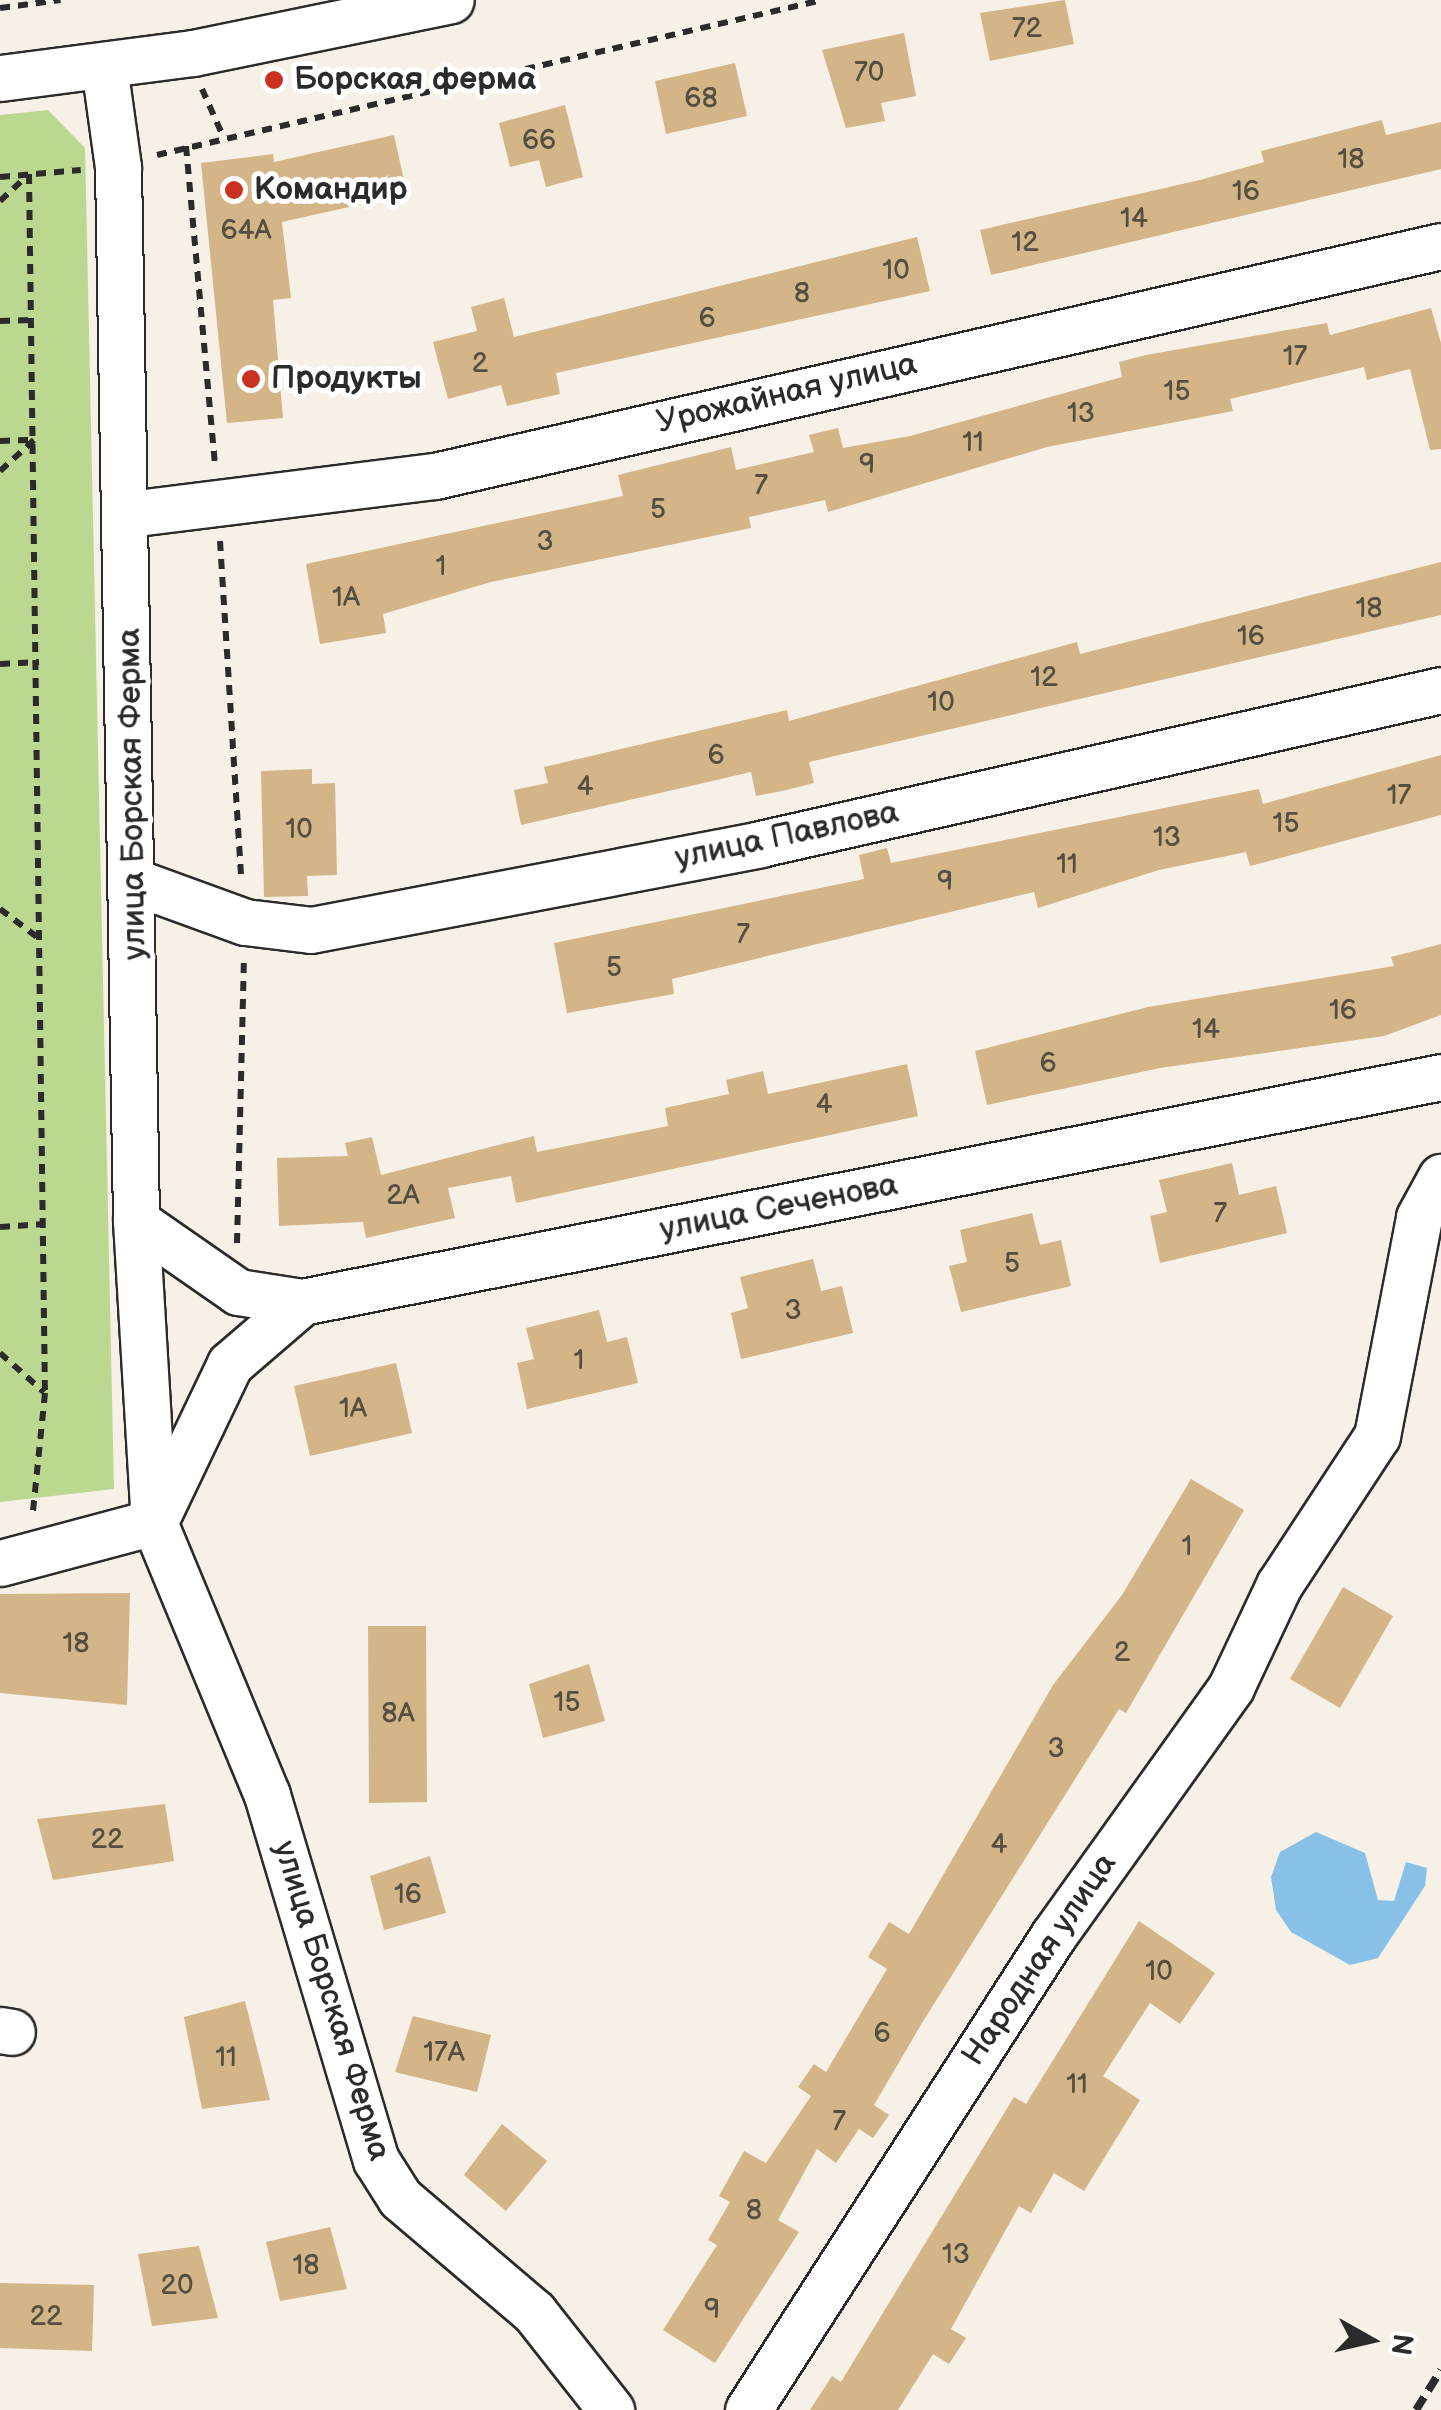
<!DOCTYPE html>
<html>
<head>
<meta charset="utf-8">
<style>
	body { margin:0 }
	#map { position:relative; width:1441px; height:2410px; overflow:hidden; background:#f6f0e7; font-family:"Balsamiq Sans",sans-serif }
	div>[style] { position:absolute }
	[style*='--x'] { left:calc(var(--x)*1px); top:calc(var(--y)*1px); width:calc(var(--w)*1px); rotate:calc(var(--a)*1deg) }
	.green>* { inset:0; background:#bad890 }
	.water>* { inset:0; background:#89c0e7 }
	.building>* { inset:0; background:#d3b587 }
	.path>* { height:6px; margin-top:-3px; transform-origin:0; background:repeating-linear-gradient(90deg,#2b2b2b 0 10px,transparent 0 18px) }
	.roads { filter:drop-shadow(2px 0 #2b2b2b) drop-shadow(-2px 0 #2b2b2b) drop-shadow(0 2px #2b2b2b) drop-shadow(0 -2px #2b2b2b) }
	.minor>* { height:45px; margin:-22.5px; padding:0 22.5px; transform-origin:22.5px; border-radius:22.5px; background:#fff }
	.rail>* { height:8px; margin-top:-4px; transform-origin:0; background:repeating-linear-gradient(90deg,#2b2b2b 0 15px,transparent 0 23px) }
	.dots>* { width:28px; height:28px; translate:-50% -50%; box-sizing:border-box; border:5px solid #fff; border-radius:50% }
	span { translate:-50% -50%; white-space:nowrap; text-align:center; line-height:1.15; -webkit-text-stroke:10px #fff; paint-order:stroke }
	.number-label { font-size:28px; color:#554e42 }
	.number-label span { -webkit-text-stroke-width:0 }
	.poi-label { font-size:32px; color:#2b2b2b; font-weight:700 }
	.left { translate:0 -50%; text-align:left }
	.street-label { font-size:32px; color:#2b2b2b }
	.north { position:absolute; left:1321px; top:2290px; width:100px; height:100px; -webkit-text-stroke:8px #fff; paint-order:stroke; rotate:98deg; font-size:28px; font-weight:700; line-height:40px; text-align:center; color:#2b2b2b }
	.north::after { content:''; display:block; margin:auto; width:35px; height:45px; background:#2b2b2b; clip-path:polygon(50% 0,100% 100%,50% 72%,0 100%) }
</style>
</head>
<body>
<div id="map">
	<div class="green">
		<div style="clip-path:polygon(48px 110px,85px 148px,114px 1489px,0 1502px,0 115px)"></div>
	</div>
	<div class="water">
		<div style="clip-path:polygon(1316px 1832px,1365px 1853px,1378px 1900px,1394px 1901px,1406px 1862px,1427px 1868px,1425px 1886px,1378px 1958px,1350px 1965px,1291px 1932px,1276px 1910px,1271px 1877px,1280px 1852px)"></div>
	</div>
	<div class="building">
		<div style="clip-path:polygon(1065px 0,1074px 44px,990px 61px,980px 13px)"></div>
		<div style="clip-path:polygon(904px 33px,916px 96px,881px 103px,885px 121px,846px 128px,822px 50px)"></div>
		<div style="clip-path:polygon(735px 63px,747px 116px,666px 134px,655px 81px)"></div>
		<div style="clip-path:polygon(565px 105px,583px 177px,546px 187px,539px 160px,510px 167px,499px 123px)"></div>
		<div style="clip-path:polygon(1382px 120px,1386px 135px,1441px 122px,1441px 169px,991px 275px,980px 230px,1200px 180px,1264px 162px,1261px 151px)"></div>
		<div style="clip-path:polygon(394px 135px,407px 194px,282px 222px,291px 298px,273px 300px,283px 418px,227px 423px,201px 163px,273px 154px,274px 162px)"></div>
		<div style="clip-path:polygon(917px 237px,930px 291px,556px 373px,560px 394px,507px 406px,501px 385px,448px 399px,433px 342px,477px 331px,471px 307px,504px 298px,514px 337px)"></div>
		<div style="clip-path:polygon(1431px 308px,1441px 343px,1441px 449px,1430px 450px,1410px 369px,1367px 380px,1364px 367px,1230px 399px,1233px 411px,1047px 447px,828px 512px,825px 500px,749px 517px,751px 528px,491px 582px,383px 614px,386px 633px,320px 644px,306px 564px,623px 496px,618px 475px,731px 447px,736px 470px,814px 452px,809px 435px,838px 428px,843px 448px,910px 436px,1122px 377px,1119px 362px,1146px 355px,1327px 323px,1330px 335px)"></div>
		<div style="clip-path:polygon(1441px 562px,1441px 615px,809px 762px,814px 783px,782px 791px,756px 796px,751px 772px,521px 825px,514px 790px,548px 783px,544px 767px,787px 710px,789px 721px,1077px 642px,1080px 654px)"></div>
		<div style="clip-path:polygon(1441px 755px,1441px 815px,1250px 866px,1246px 852px,1159px 870px,1038px 908px,1034px 892px,672px 979px,674px 994px,567px 1013px,554px 943px,864px 879px,859px 855px,887px 848px,891px 863px,1259px 789px,1263px 804px)"></div>
		<div style="clip-path:polygon(312px 769px,312px 784px,335px 783px,337px 875px,307px 876px,308px 896px,264px 897px,261px 771px)"></div>
		<div style="clip-path:polygon(1441px 944px,1441px 1015px,1384px 1036px,1160px 1068px,987px 1105px,975px 1051px,1148px 1007px,1394px 966px,1391px 957px)"></div>
		<div style="clip-path:polygon(907px 1064px,918px 1116px,516px 1203px,511px 1176px,448px 1188px,455px 1218px,366px 1238px,363px 1222px,279px 1226px,277px 1158px,348px 1156px,345px 1143px,372px 1137px,381px 1175px,534px 1136px,537px 1152px,668px 1126px,665px 1108px,729px 1094px,726px 1080px,763px 1071px,768px 1094px)"></div>
		<div style="clip-path:polygon(1232px 1163px,1239px 1195px,1276px 1186px,1287px 1233px,1160px 1263px,1150px 1216px,1167px 1212px,1159px 1180px)"></div>
		<div style="clip-path:polygon(1032px 1213px,1040px 1245px,1061px 1240px,1071px 1286px,961px 1312px,949px 1266px,967px 1262px,960px 1230px)"></div>
		<div style="clip-path:polygon(813px 1259px,821px 1291px,842px 1286px,853px 1333px,741px 1359px,731px 1313px,748px 1308px,740px 1277px)"></div>
		<div style="clip-path:polygon(599px 1310px,607px 1342px,627px 1337px,638px 1383px,527px 1409px,517px 1363px,534px 1359px,526px 1328px)"></div>
		<div style="clip-path:polygon(396px 1363px,412px 1433px,310px 1456px,294px 1386px)"></div>
		<div style="clip-path:polygon(1191px 1479px,1244px 1510px,1126px 1713px,1119px 1709px,922px 2023px,874px 2105px,889px 2115px,873px 2138px,859px 2129px,836px 2163px,817px 2149px,778px 2220px,799px 2232px,715px 2363px,663px 2330px,717px 2245px,708px 2240px,730px 2202px,719px 2196px,744px 2151px,766px 2163px,811px 2096px,798px 2087px,814px 2064px,826px 2072px,887px 1969px,868px 1957px,889px 1922px,909px 1934px,1053px 1685px,1122px 1595px)"></div>
		<div style="clip-path:polygon(1343px 1587px,1393px 1616px,1340px 1708px,1290px 1679px)"></div>
		<div style="clip-path:polygon(130px 1593px,127px 1705px,0 1693px,0 1594px)"></div>
		<div style="clip-path:polygon(368px 1626px,426px 1626px,427px 1802px,369px 1803px)"></div>
		<div style="clip-path:polygon(589px 1664px,605px 1721px,543px 1738px,529px 1684px)"></div>
		<div style="clip-path:polygon(165px 1804px,174px 1861px,53px 1880px,37px 1819px)"></div>
		<div style="clip-path:polygon(430px 1856px,446px 1913px,384px 1930px,370px 1876px)"></div>
		<div style="clip-path:polygon(1139px 1921px,1215px 1973px,1180px 2024px,1150px 2003px,1103px 2076px,1140px 2100px,1084px 2191px,1054px 2173px,1031px 2213px,1019px 2206px,951px 2329px,966px 2338px,949px 2364px,933px 2354px,898px 2410px,810px 2410px,832px 2376px,841px 2382px,1014px 2097px,1026px 2104px)"></div>
		<div style="clip-path:polygon(245px 2001px,270px 2100px,202px 2109px,184px 2017px)"></div>
		<div style="clip-path:polygon(413px 2016px,491px 2035px,477px 2092px,395px 2072px)"></div>
		<div style="clip-path:polygon(502px 2124px,547px 2161px,506px 2211px,464px 2175px)"></div>
		<div style="clip-path:polygon(330px 2227px,347px 2289px,280px 2301px,266px 2242px)"></div>
		<div style="clip-path:polygon(199px 2246px,218px 2318px,152px 2326px,138px 2254px)"></div>
		<div style="clip-path:polygon(0 2283px,94px 2285px,92px 2351px,0 2348px)"></div>
	</div>
	<div class="path">
		<div style="--x:0;--y:8;--w:61;--a:-7.6"></div>
		<div style="--x:202;--y:89;--w:49;--a:66"></div>
		<div style="--x:186;--y:146;--w:319;--a:84.8"></div>
		<div style="--x:157;--y:155;--w:683;--a:-13.12"></div>
		<div style="--x:29;--y:174;--w:1219;--a:89.25"></div>
		<div style="--x:45;--y:1393;--w:119;--a:95.8"></div>
		<div style="--x:0;--y:177;--w:81;--a:-4.9"></div>
		<div style="--x:0;--y:201;--w:38;--a:-43"></div>
		<div style="--x:0;--y:321;--w:32;--a:-2"></div>
		<div style="--x:0;--y:441;--w:33;--a:-2"></div>
		<div style="--x:0;--y:471;--w:46;--a:-42.4"></div>
		<div style="--x:220;--y:541;--w:338;--a:86.4"></div>
		<div style="--x:0;--y:664;--w:39;--a:-3"></div>
		<div style="--x:0;--y:909;--w:51;--a:37.1"></div>
		<div style="--x:0;--y:1227;--w:44;--a:-3.9"></div>
		<div style="--x:237;--y:1243;--w:283;--a:-88.6"></div>
		<div style="--x:0;--y:1353;--w:59;--a:41.6"></div>
	</div>
	<div class="roads">
		<div class="minor">
			<div style="--x:104;--y:66;--w:102;--a:82.1"></div>
			<div style="--x:118;--y:167;--w:1054;--a:89.02"></div>
			<div style="--x:136;--y:1221;--w:302;--a:86.6"></div>
			<div style="--x:154;--y:1522;--w:295;--a:67.5"></div>
			<div style="--x:267;--y:1795;--w:381;--a:73.4"></div>
			<div style="--x:376;--y:2160;--w:45;--a:57.7"></div>
			<div style="--x:400;--y:2198;--w:176;--a:40.4"></div>
			<div style="--x:534;--y:2312;--w:125;--a:51.8"></div>
			<div style="--x:0;--y:78;--w:195;--a:-7.4"></div>
			<div style="--x:193;--y:53;--w:263;--a:-11.6"></div>
			<div style="--x:129;--y:514;--w:308;--a:-7.1"></div>
			<div style="--x:435;--y:476;--w:1032;--a:-12.88"></div>
			<div style="--x:135;--y:882;--w:117;--a:20"></div>
			<div style="--x:245;--y:922;--w:66;--a:6.9"></div>
			<div style="--x:311;--y:930;--w:457;--a:-10.8"></div>
			<div style="--x:760;--y:844;--w:698;--a:-12.74"></div>
			<div style="--x:136;--y:1221;--w:124;--a:34.8"></div>
			<div style="--x:238;--y:1292;--w:65;--a:8.9"></div>
			<div style="--x:302;--y:1302;--w:1161;--a:-11.17"></div>
			<div style="--x:155;--y:1521;--w:174;--a:-64.5"></div>
			<div style="--x:230;--y:1364;--w:95;--a:-40.7"></div>
			<div style="--x:0;--y:1563;--w:159;--a:-14.9"></div>
			<div style="--x:0;--y:2030;--w:12;--a:9"></div>
			<div style="--x:748;--y:2410;--w:564;--a:-57.24"></div>
			<div style="--x:1053;--y:1936;--w:306;--a:-54.4"></div>
			<div style="--x:1231;--y:1687;--w:113;--a:-64.8"></div>
			<div style="--x:1279;--y:1585;--w:178;--a:-56.7"></div>
			<div style="--x:1377;--y:1436;--w:223;--a:-79.1"></div>
			<div style="--x:1419;--y:1217;--w:46;--a:-61.2"></div>
		</div>
	</div>
	<div class="rail">
		<div style="--x:1416;--y:2410;--w:47;--a:-58"></div>
	</div>
	<div class="dots">
		<div style="left:274px;top:80px;background:#c8321e"></div>
		<div style="left:234px;top:190px;background:#c8321e"></div>
		<div style="left:251px;top:379px;background:#c8321e"></div>
	</div>
	<div class="number-label">
		<span style="left:1027px;top:29px">72</span>
		<span style="left:869px;top:73px">70</span>
		<span style="left:701px;top:99px">68</span>
		<span style="left:539px;top:141px">66</span>
		<span style="left:1351px;top:160px">18</span>
		<span style="left:1246px;top:192px">16</span>
		<span style="left:1134px;top:219px">14</span>
		<span style="left:246px;top:231px">64А</span>
		<span style="left:1025px;top:243px">12</span>
		<span style="left:896px;top:271px">10</span>
		<span style="left:802px;top:294px">8</span>
		<span style="left:707px;top:319px">6</span>
		<span style="left:1295px;top:357px">17</span>
		<span style="left:480px;top:364px">2</span>
		<span style="left:1177px;top:392px">15</span>
		<span style="left:1081px;top:414px">13</span>
		<span style="left:973px;top:443px">11</span>
		<span style="left:867px;top:465px">9</span>
		<span style="left:761px;top:486px">7</span>
		<span style="left:658px;top:510px">5</span>
		<span style="left:545px;top:542px">3</span>
		<span style="left:441px;top:567px">1</span>
		<span style="left:346px;top:598px">1А</span>
		<span style="left:1369px;top:609px">18</span>
		<span style="left:1251px;top:637px">16</span>
		<span style="left:1044px;top:678px">12</span>
		<span style="left:941px;top:703px">10</span>
		<span style="left:716px;top:756px">6</span>
		<span style="left:585px;top:787px">4</span>
		<span style="left:1399px;top:796px">17</span>
		<span style="left:1286px;top:824px">15</span>
		<span style="left:299px;top:830px">10</span>
		<span style="left:1167px;top:838px">13</span>
		<span style="left:1067px;top:865px">11</span>
		<span style="left:945px;top:882px">9</span>
		<span style="left:743px;top:935px">7</span>
		<span style="left:614px;top:968px">5</span>
		<span style="left:1343px;top:1011px">16</span>
		<span style="left:1206px;top:1030px">14</span>
		<span style="left:1048px;top:1064px">6</span>
		<span style="left:824px;top:1105px">4</span>
		<span style="left:403px;top:1196px">2А</span>
		<span style="left:1220px;top:1214px">7</span>
		<span style="left:1012px;top:1264px">5</span>
		<span style="left:793px;top:1311px">3</span>
		<span style="left:579px;top:1361px">1</span>
		<span style="left:353px;top:1409px">1А</span>
		<span style="left:1187px;top:1547px">1</span>
		<span style="left:76px;top:1644px">18</span>
		<span style="left:1122px;top:1653px">2</span>
		<span style="left:567px;top:1703px">15</span>
		<span style="left:398px;top:1714px">8А</span>
		<span style="left:1056px;top:1749px">3</span>
		<span style="left:107px;top:1840px">22</span>
		<span style="left:999px;top:1845px">4</span>
		<span style="left:408px;top:1895px">16</span>
		<span style="left:1159px;top:1972px">10</span>
		<span style="left:882px;top:2034px">6</span>
		<span style="left:444px;top:2053px">17А</span>
		<span style="left:226px;top:2058px">11</span>
		<span style="left:1077px;top:2085px">11</span>
		<span style="left:839px;top:2122px">7</span>
		<span style="left:754px;top:2211px">8</span>
		<span style="left:956px;top:2255px">13</span>
		<span style="left:306px;top:2266px">18</span>
		<span style="left:177px;top:2286px">20</span>
		<span style="left:712px;top:2310px">9</span>
		<span style="left:46px;top:2317px">22</span>
	</div>
	<div class="poi-label">
		<span class="left" style="left:294px;top:80px">Борская ферма</span>
		<span class="left" style="left:254px;top:190px">Командир</span>
		<span class="left" style="left:271px;top:379px">Продукты</span>
	</div>
	<div class="street-label">
		<span style="left:787px;top:394px;rotate:-13deg">Урожайная улица</span>
		<span style="left:133px;top:794px;rotate:-91deg">улица Борская Ферма</span>
		<span style="left:787px;top:836px;rotate:-12deg">улица Павлова</span>
		<span style="left:779px;top:1208px;rotate:-11deg">улица Сеченова</span>
		<span style="left:1040px;top:1960px;rotate:-56deg">Народная улица</span>
		<span style="left:331px;top:2001px;rotate:73deg">улица Борская Ферма</span>
	</div>
	<div class="north">N</div>
</div>
</body>
</html>
